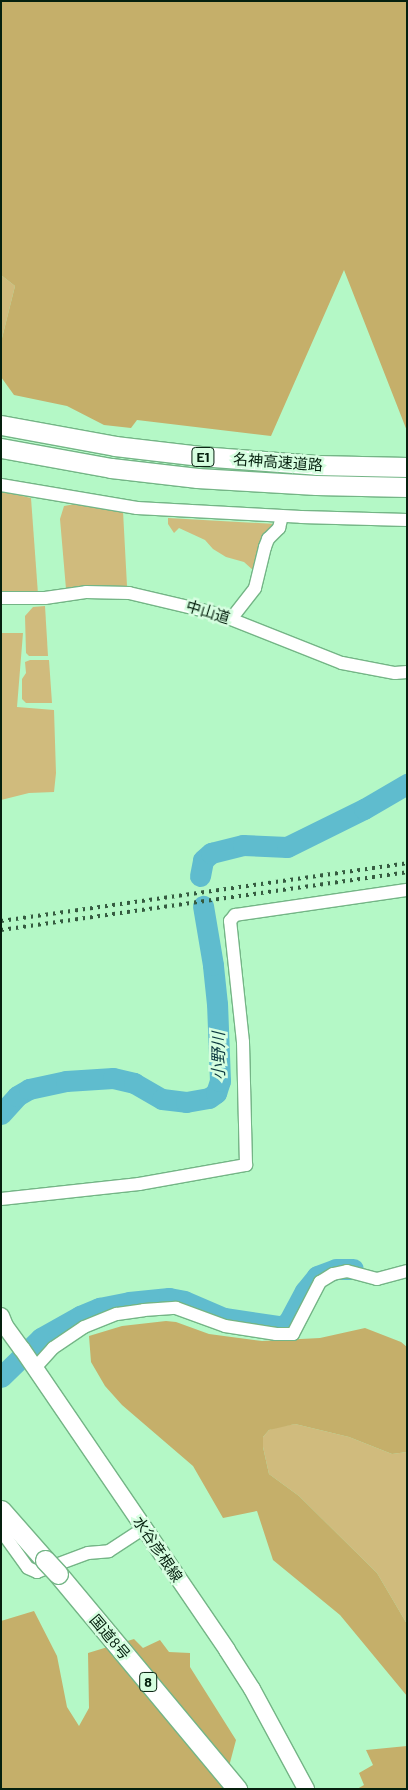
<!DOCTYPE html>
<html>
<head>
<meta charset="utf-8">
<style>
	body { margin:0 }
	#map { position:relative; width:408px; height:1790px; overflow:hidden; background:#b4f8c6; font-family:Barlow,"Noto Sans JP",sans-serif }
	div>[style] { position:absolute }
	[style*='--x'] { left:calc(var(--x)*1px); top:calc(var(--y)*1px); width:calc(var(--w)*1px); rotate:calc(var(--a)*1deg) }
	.green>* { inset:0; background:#d0bb7d }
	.forest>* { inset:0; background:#c5af6a }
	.river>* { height:21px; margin:-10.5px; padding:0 10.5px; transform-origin:10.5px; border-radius:10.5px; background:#5fbcce }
	.roads { filter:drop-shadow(1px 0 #74b586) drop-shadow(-1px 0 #74b586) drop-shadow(0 1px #74b586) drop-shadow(0 -1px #74b586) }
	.minor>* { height:12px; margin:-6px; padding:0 6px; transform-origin:6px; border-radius:6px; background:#fff }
	.major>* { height:16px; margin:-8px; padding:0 8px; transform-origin:8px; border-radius:8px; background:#fff }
	.highway>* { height:19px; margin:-9.5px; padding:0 9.5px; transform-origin:9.5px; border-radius:9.5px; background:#fff }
	.rail>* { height:4px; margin-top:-2px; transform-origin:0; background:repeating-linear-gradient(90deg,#355b40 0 2.5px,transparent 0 7.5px) }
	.bridges { filter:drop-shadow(1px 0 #74b586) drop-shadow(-1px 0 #74b586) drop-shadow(0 1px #74b586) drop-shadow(0 -1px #74b586) }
	.highway-bridge>* { height:19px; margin:-9.5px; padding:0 9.5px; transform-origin:9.5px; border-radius:9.5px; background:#fff }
	span { translate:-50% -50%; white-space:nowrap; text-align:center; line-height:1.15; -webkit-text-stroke:5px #d6fee0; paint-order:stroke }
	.shield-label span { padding:1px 4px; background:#d6fee0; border:1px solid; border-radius:4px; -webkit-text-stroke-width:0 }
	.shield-label { font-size:14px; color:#05200e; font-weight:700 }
	.street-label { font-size:15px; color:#05200e }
	.water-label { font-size:16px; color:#0a373f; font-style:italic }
	.frame { position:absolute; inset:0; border:2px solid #05200e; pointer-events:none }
</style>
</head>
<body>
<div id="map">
	<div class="green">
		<div style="clip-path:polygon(1px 275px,15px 286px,1px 342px)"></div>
		<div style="clip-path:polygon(1px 491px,31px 498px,38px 594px,1px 593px)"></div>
		<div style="clip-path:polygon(75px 504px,123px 511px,127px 586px,80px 586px,66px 589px,60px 519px,64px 506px)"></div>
		<div style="clip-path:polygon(168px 518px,276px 524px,254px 571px,244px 562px,226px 557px,213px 549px,205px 540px,179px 528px,174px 533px,168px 524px)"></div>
		<div style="clip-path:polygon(45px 606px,48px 656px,29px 656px,26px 653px,25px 616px,33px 607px)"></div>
		<div style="clip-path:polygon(1px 633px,23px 633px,17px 707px,54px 710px,56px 773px,54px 792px,29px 793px,1px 800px)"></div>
		<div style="clip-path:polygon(30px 660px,49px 660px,52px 703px,26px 703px,22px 699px,22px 679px,26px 673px,25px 662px)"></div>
		<div style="clip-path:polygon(295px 1424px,349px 1437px,392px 1454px,407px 1452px,407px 1624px,377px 1573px,299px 1496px,269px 1474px,263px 1447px,263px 1437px,269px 1430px,277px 1427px)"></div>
	</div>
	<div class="forest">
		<div style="clip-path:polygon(1px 1px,407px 1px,407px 431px,344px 270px,271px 436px,137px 420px,131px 428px,104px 425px,67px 406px,14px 395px,1px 377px,1px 342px,15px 286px,1px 275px)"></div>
		<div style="clip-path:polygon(166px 1321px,176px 1322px,209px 1334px,262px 1341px,320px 1338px,365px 1328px,401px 1342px,407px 1347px,407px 1452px,392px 1454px,349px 1437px,295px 1424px,269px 1430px,263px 1437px,263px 1447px,269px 1474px,299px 1496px,377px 1573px,407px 1624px,407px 1696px,340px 1615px,273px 1560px,257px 1511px,223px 1518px,193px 1466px,122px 1405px,105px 1386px,91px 1362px,89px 1336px,122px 1326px)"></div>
		<div style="clip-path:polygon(34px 1611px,57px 1656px,67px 1707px,79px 1726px,89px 1708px,88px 1653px,134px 1639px,143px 1648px,160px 1640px,169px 1652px,190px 1653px,190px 1667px,236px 1740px,223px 1789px,1px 1789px,1px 1621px)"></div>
		<div style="clip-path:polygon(407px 1746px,407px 1789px,357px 1789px,364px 1785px,359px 1773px,373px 1765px,366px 1750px)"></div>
	</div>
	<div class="river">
		<div style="--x:200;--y:876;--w:16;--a:-79"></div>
		<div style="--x:203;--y:860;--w:11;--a:-41"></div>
		<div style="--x:211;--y:853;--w:33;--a:-14"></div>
		<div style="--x:243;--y:845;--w:44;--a:2.6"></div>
		<div style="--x:287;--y:847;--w:86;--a:-26.3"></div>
		<div style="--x:364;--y:809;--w:50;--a:-30.2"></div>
		<div style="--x:1;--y:1114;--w:24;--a:-48"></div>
		<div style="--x:17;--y:1096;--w:14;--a:-30"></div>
		<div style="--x:29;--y:1089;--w:38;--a:-12"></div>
		<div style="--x:66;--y:1081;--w:47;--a:-3.7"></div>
		<div style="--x:113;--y:1078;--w:22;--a:13"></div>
		<div style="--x:134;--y:1083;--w:32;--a:30"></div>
		<div style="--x:162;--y:1099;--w:24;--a:7"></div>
		<div style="--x:186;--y:1102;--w:23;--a:-10"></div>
		<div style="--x:209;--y:1098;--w:9;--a:-36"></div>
		<div style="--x:216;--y:1093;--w:13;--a:-72"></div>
		<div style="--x:220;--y:1081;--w:77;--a:-92.2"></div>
		<div style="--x:217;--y:1004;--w:39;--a:-96"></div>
		<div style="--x:213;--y:965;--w:60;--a:-99.6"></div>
		<div style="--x:1;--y:1377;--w:56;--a:-44.3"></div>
		<div style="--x:41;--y:1338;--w:45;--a:-29.4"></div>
		<div style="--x:80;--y:1316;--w:21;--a:-23"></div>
		<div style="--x:99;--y:1308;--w:31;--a:-11"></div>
		<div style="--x:129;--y:1302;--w:40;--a:-5.7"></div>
		<div style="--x:169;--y:1298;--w:15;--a:11"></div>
		<div style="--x:184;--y:1301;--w:43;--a:23"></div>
		<div style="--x:224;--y:1318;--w:56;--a:8.3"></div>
		<div style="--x:279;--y:1326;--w:6;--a:-9"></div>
		<div style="--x:285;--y:1325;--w:6;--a:-45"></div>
		<div style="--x:289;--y:1321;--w:34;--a:-62"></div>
		<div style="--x:305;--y:1291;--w:19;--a:-51"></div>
		<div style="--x:317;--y:1276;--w:20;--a:-20"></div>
		<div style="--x:336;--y:1269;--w:17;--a:0"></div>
	</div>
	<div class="roads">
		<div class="minor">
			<div style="--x:1;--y:485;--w:138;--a:9.6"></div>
			<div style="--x:137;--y:508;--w:164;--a:3.1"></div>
			<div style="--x:301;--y:517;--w:106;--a:1.6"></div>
			<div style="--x:1;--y:598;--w:44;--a:0"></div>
			<div style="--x:45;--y:598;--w:41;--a:-8.3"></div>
			<div style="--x:86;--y:592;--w:43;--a:1.3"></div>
			<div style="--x:129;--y:593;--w:91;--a:13.3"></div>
			<div style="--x:218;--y:614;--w:133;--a:21.6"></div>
			<div style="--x:342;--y:663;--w:54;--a:10.7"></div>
			<div style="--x:395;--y:673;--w:12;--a:-5"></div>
			<div style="--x:231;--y:619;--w:39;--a:-52"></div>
			<div style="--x:255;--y:588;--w:42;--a:-76.3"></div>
			<div style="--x:265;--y:547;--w:9;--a:-69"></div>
			<div style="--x:268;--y:539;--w:16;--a:-45"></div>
			<div style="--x:279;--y:528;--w:12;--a:-76"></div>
			<div style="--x:1;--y:1199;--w:139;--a:-6.2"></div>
			<div style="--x:139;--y:1184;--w:109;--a:-10.1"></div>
			<div style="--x:246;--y:1165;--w:123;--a:-91.4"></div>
			<div style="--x:243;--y:1042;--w:122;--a:-96.1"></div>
			<div style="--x:230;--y:921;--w:8;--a:-50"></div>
			<div style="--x:235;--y:915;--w:174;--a:-8.3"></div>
			<div style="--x:35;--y:1368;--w:27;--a:-48"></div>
			<div style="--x:53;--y:1348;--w:37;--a:-34"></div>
			<div style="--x:84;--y:1327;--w:35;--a:-22"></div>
			<div style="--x:117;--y:1314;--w:27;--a:-8"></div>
			<div style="--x:144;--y:1310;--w:32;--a:-4"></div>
			<div style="--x:176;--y:1308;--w:52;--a:20.2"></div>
			<div style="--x:225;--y:1326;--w:52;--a:8.9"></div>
			<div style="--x:276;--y:1334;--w:17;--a:0"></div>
			<div style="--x:293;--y:1334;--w:59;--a:-62.6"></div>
			<div style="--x:320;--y:1282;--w:15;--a:-32"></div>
			<div style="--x:333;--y:1274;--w:14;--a:-12"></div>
			<div style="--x:347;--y:1271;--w:31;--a:15"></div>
			<div style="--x:377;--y:1279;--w:31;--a:-15"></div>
			<div style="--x:14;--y:1522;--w:16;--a:140"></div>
			<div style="--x:2;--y:1532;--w:44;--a:54.2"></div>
			<div style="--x:28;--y:1568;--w:10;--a:24"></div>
			<div style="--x:37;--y:1572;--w:54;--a:-20.4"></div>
			<div style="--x:88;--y:1553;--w:21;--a:-5"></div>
			<div style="--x:109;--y:1551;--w:42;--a:-33.3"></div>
		</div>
		<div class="major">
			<div style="--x:1;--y:1316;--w:11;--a:68"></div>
			<div style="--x:5;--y:1326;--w:29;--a:54"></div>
			<div style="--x:22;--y:1349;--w:364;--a:55.7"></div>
			<div style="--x:227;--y:1650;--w:46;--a:57.3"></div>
			<div style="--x:252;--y:1689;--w:114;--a:61.6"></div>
		</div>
		<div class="highway">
			<div style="--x:1;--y:425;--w:116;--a:10.4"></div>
			<div style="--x:115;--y:446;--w:86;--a:6.7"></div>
			<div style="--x:200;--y:456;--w:116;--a:4.4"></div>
			<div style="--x:316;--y:465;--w:91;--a:1.3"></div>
			<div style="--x:1;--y:448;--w:112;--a:10.3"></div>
			<div style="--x:111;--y:468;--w:87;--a:6.6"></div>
			<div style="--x:197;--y:478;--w:119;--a:3.4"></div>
			<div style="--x:316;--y:485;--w:91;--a:1.3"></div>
			<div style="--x:1;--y:1510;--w:67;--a:48.7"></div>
			<div style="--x:58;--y:1574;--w:280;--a:50.2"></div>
		</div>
	</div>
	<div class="rail">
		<div style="--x:1;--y:921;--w:410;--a:-8.1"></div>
		<div style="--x:1;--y:930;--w:410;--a:-8.1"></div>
	</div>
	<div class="bridges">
		<div class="highway-bridge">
			<div style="--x:45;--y:1560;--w:19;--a:47"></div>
		</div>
	</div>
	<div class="shield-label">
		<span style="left:203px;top:457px">E1</span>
		<span style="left:148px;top:1682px">8</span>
	</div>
	<div class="street-label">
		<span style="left:278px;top:462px;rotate:4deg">名神高速道路</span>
		<span style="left:208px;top:612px;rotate:17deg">中山道</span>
		<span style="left:158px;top:1549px;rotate:56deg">水谷彦根線</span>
		<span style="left:110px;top:1637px;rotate:50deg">国道8号</span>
	</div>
	<div class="water-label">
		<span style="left:218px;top:1056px;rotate:-90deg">小野川</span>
	</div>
	<div class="frame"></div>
</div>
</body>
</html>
